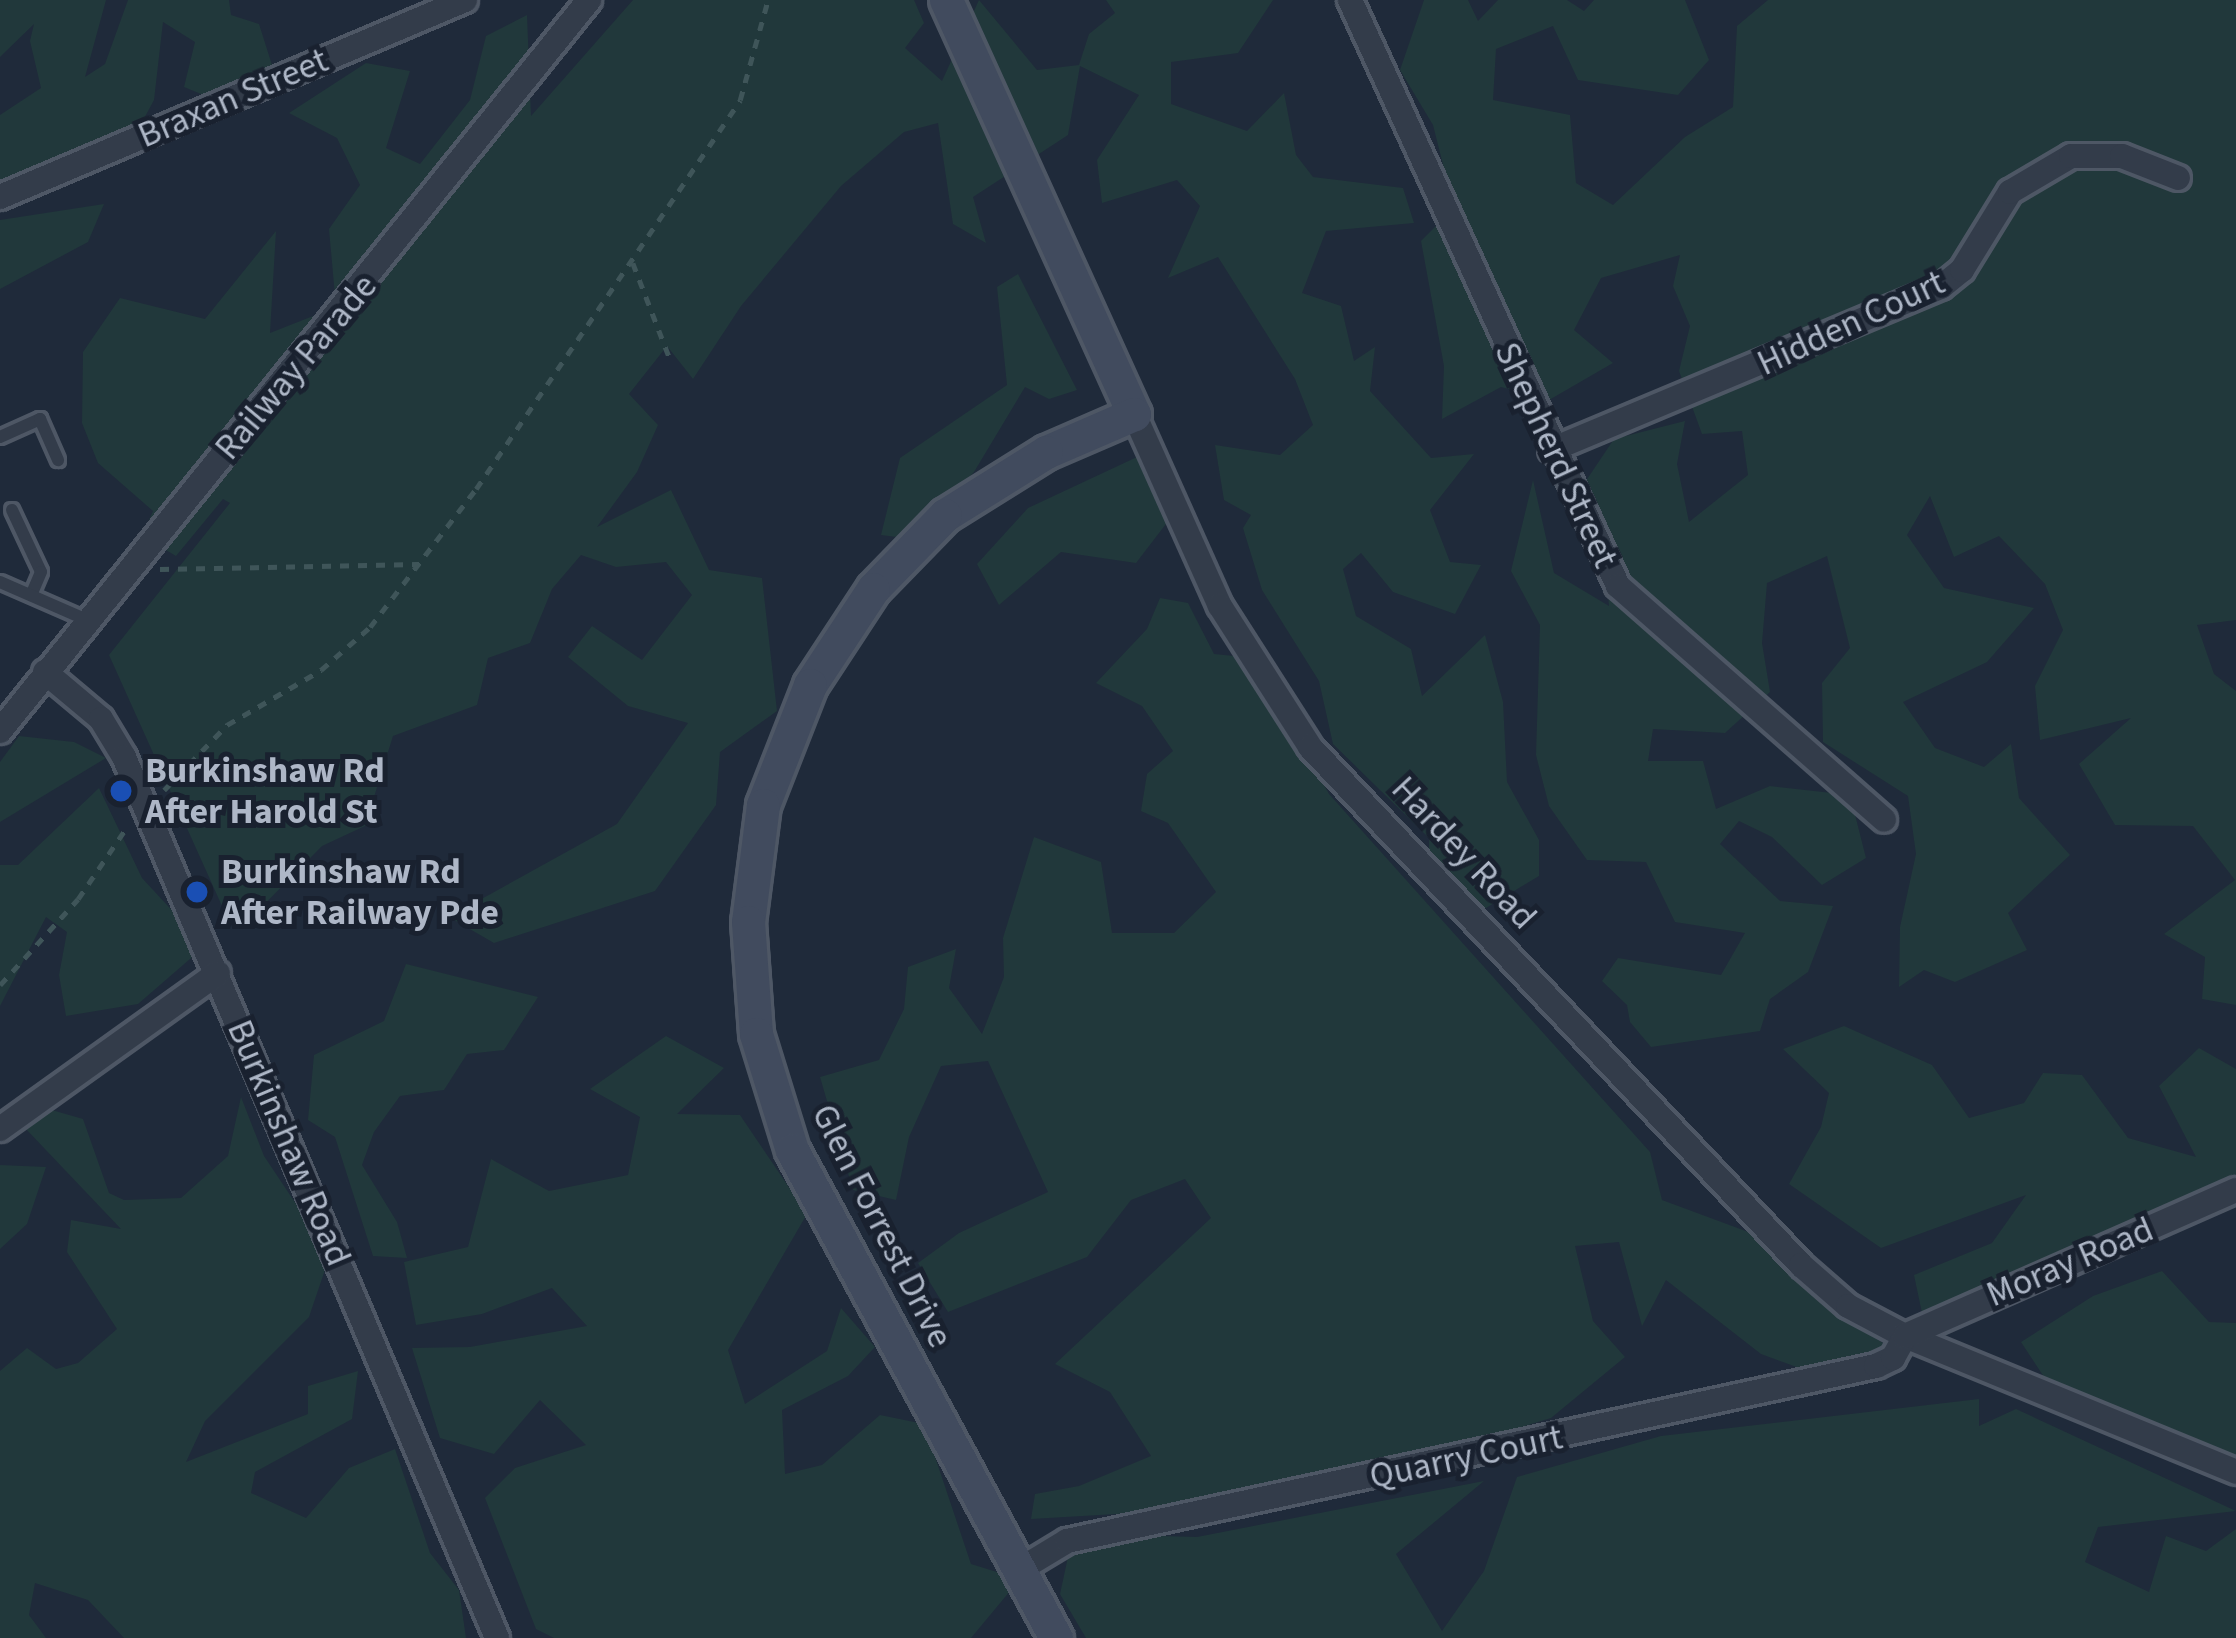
<!DOCTYPE html>
<html>
<head>
<meta charset="utf-8">
<style>
	body { margin:0 }
	#map { position:relative; width:2236px; height:1638px; overflow:hidden; background:#1f2a3a; font-family:"Source Sans 3",sans-serif }
	div>[style] { position:absolute }
	[style*='--x'] { left:calc(var(--x)*1px); top:calc(var(--y)*1px); width:calc(var(--w)*1px); rotate:calc(var(--a)*1deg) }
	.green>* { inset:0; background:#21383b }
	.path>* { height:4.5px; margin-top:-2.25px; transform-origin:0; background:repeating-linear-gradient(90deg,#3f5559 0 9px,transparent 0 18px) }
	.roads { filter:drop-shadow(3px 0 #4e5765) drop-shadow(-3px 0 #4e5765) drop-shadow(0 3px #4e5765) drop-shadow(0 -3px #4e5765) }
	.lane>* { height:12px; margin:-6px; padding:0 6px; transform-origin:6px; border-radius:6px; background:#333c4a }
	.street>* { height:24px; margin:-12px; padding:0 12px; transform-origin:12px; border-radius:12px; background:#333c4a }
	.secondary>* { height:33px; margin:-16.5px; padding:0 16.5px; transform-origin:16.5px; border-radius:16.5px; background:#414b5e }
	.dots>* { width:33px; height:33px; translate:-50% -50%; box-sizing:border-box; border:6px solid #19212f; border-radius:50% }
	span { translate:-50% -50%; white-space:nowrap; text-align:center; line-height:1.15; -webkit-text-stroke:10px #19212f; paint-order:stroke }
	.street-label { font-size:36px; color:#aeb7c7 }
	.poi-label { font-size:36px; color:#aeb7c7; font-weight:700 }
	.left { translate:0 -50%; text-align:left }
</style>
</head>
<body>
<div id="map">
	<div class="green">
		<div style="clip-path:polygon(0 0,106px 0,85px 77px,105px 64px,128px 0,229px 0,231px 15px,259px 24px,272px 65px,223px 103px,184px 87px,195px 42px,163px 22px,154px 100px,133px 139px,0 182px,0 115px,41px 88px,30px 41px,34px 24px,0 57px)"></div>
		<div style="clip-path:polygon(633px 0,914px 0,924px 23px,905px 48px,942px 81px,979px 0,1037px 70px,1079px 65px,1089px 34px,1115px 13px,1106px 0,1273px 0,1238px 53px,1171px 62px,1171px 104px,1247px 131px,1284px 93px,1296px 155px,1313px 177px,1403px 188px,1414px 223px,1326px 231px,1302px 293px,1341px 306px,1354px 361px,1375px 347px,1370px 391px,1431px 458px,1474px 454px,1430px 510px,1450px 562px,1481px 565px,1455px 614px,1393px 592px,1361px 553px,1343px 569px,1356px 616px,1411px 649px,1422px 696px,1485px 635px,1503px 702px,1507px 782px,1539px 840px,1539px 876px,1486px 908px,1429px 888px,1429px 838px,1333px 744px,1319px 681px,1262px 590px,1243px 528px,1251px 515px,1224px 500px,1215px 445px,1280px 455px,1313px 425px,1295px 379px,1218px 257px,1168px 278px,1200px 206px,1177px 180px,1102px 203px,1097px 160px,1139px 95px,1080px 66px,1068px 135px,973px 197px,986px 243px,953px 224px,938px 123px,904px 132px,841px 186px,741px 306px,693px 379px,667px 346px,629px 394px,658px 425px,637px 472px,597px 527px,671px 490px,709px 570px,762px 578px,777px 711px,720px 752px,716px 805px,655px 891px,494px 943px,449px 917px,617px 824px,688px 723px,628px 706px,568px 657px,592px 626px,642px 660px,692px 595px,666px 562px,616px 567px,581px 555px,552px 589px,530px 643px,488px 658px,477px 705px,393px 736px,365px 826px,322px 846px,243px 926px,226px 901px,222px 906px,109px 655px,230px 503px,223px 499px,176px 556px,142px 536px,153px 511px,98px 463px,82px 423px,83px 352px,120px 298px,205px 319px,276px 231px,270px 333px,336px 307px,329px 229px,360px 185px,337px 138px,289px 113px,366px 63px,410px 71px,386px 148px,420px 164px,470px 100px,486px 36px,527px 15px,531px 116px)"></div>
		<div style="clip-path:polygon(1424px 0,1468px 0,1478px 21px,1498px 0,1567px 0,1584px 11px,1594px 0,1685px 0,1709px 60px,1678px 95px,1578px 80px,1553px 26px,1496px 49px,1493px 100px,1570px 115px,1576px 183px,1613px 205px,1685px 137px,1733px 107px,1737px 26px,1768px 0,2236px 0,2236px 620px,2197px 625px,2214px 674px,2236px 691px,2236px 1005px,2202px 999px,2205px 957px,2164px 934px,2235px 880px,2193px 826px,2115px 825px,2079px 764px,2131px 718px,2040px 740px,2035px 686px,2063px 630px,2045px 584px,1999px 536px,1954px 557px,1930px 496px,1907px 535px,1944px 588px,2034px 608px,1987px 662px,1903px 702px,1935px 748px,1984px 767px,2011px 744px,2019px 798px,2070px 855px,2008px 913px,2027px 950px,1955px 982px,1924px 970px,1899px 987px,1900px 927px,1916px 854px,1908px 796px,1823px 742px,1822px 683px,1850px 648px,1827px 556px,1767px 583px,1762px 643px,1770px 692px,1725px 733px,1653px 729px,1648px 761px,1703px 761px,1716px 809px,1770px 786px,1850px 795px,1866px 858px,1822px 885px,1772px 837px,1739px 821px,1720px 844px,1780px 901px,1833px 906px,1808px 972px,1770px 999px,1760px 1031px,1651px 1047px,1630px 1022px,1627px 1005px,1602px 981px,1618px 958px,1721px 975px,1745px 933px,1675px 922px,1646px 862px,1587px 860px,1549px 806px,1536px 755px,1540px 625px,1511px 571px,1533px 480px,1554px 573px,1609px 606px,1605px 558px,1571px 503px,1614px 439px,1685px 421px,1677px 464px,1689px 522px,1748px 475px,1742px 431px,1702px 434px,1679px 371px,1690px 326px,1673px 286px,1680px 255px,1601px 278px,1574px 330px,1613px 363px,1549px 400px,1501px 387px,1442px 419px,1444px 366px,1421px 241px,1454px 208px,1433px 125px,1400px 70px)"></div>
		<div style="clip-path:polygon(104px 204px,88px 242px,0 289px,0 220px)"></div>
		<div style="clip-path:polygon(1018px 274px,1077px 390px,1049px 399px,1025px 387px,974px 472px,912px 539px,881px 535px,900px 458px,1007px 385px,997px 287px)"></div>
		<div style="clip-path:polygon(1137px 457px,1169px 520px,1136px 563px,1061px 552px,999px 605px,977px 564px,1028px 508px)"></div>
		<div style="clip-path:polygon(1160px 598px,1188px 603px,1214px 654px,1254px 658px,1329px 794px,1650px 1152px,1662px 1200px,1751px 1233px,1826px 1305px,1889px 1347px,1827px 1378px,1761px 1354px,1666px 1280px,1642px 1326px,1619px 1242px,1575px 1246px,1593px 1321px,1625px 1357px,1551px 1418px,1384px 1469px,1167px 1511px,1031px 1519px,1035px 1494px,1079px 1486px,1151px 1456px,1110px 1392px,1055px 1364px,1211px 1218px,1185px 1179px,1131px 1200px,1087px 1257px,948px 1312px,918px 1263px,959px 1233px,1048px 1192px,988px 1061px,941px 1066px,909px 1137px,896px 1200px,853px 1190px,820px 1077px,879px 1060px,904px 1009px,908px 967px,956px 949px,949px 988px,982px 1034px,1004px 977px,1003px 938px,1034px 837px,1101px 862px,1112px 933px,1174px 933px,1216px 892px,1168px 823px,1141px 811px,1147px 774px,1173px 751px,1142px 706px,1096px 683px,1147px 629px)"></div>
		<div style="clip-path:polygon(19px 736px,74px 742px,106px 758px,0 822px,0 762px)"></div>
		<div style="clip-path:polygon(99px 788px,142px 878px,205px 946px,138px 1004px,66px 1016px,59px 975px,67px 932px,46px 917px,0 1006px,0 865px,18px 865px)"></div>
		<div style="clip-path:polygon(406px 964px,538px 997px,504px 1050px,467px 1054px,444px 1090px,400px 1096px,374px 1132px,362px 1165px,397px 1222px,407px 1258px,373px 1256px,335px 1137px,308px 1120px,314px 1055px,384px 1021px)"></div>
		<div style="clip-path:polygon(1844px 1026px,1932px 1065px,1969px 1118px,2024px 1103px,2043px 1073px,2082px 1075px,2128px 1138px,2196px 1157px,2159px 1086px,2199px 1048px,2236px 1069px,2236px 1196px,2081px 1265px,2030px 1297px,1948px 1317px,1922px 1313px,1914px 1275px,1992px 1243px,2026px 1195px,1881px 1248px,1789px 1184px,1821px 1127px,1829px 1093px,1783px 1049px)"></div>
		<div style="clip-path:polygon(666px 1036px,724px 1068px,677px 1114px,740px 1115px,807px 1214px,728px 1350px,745px 1404px,827px 1351px,841px 1308px,875px 1347px,848px 1376px,782px 1410px,785px 1474px,822px 1465px,880px 1415px,924px 1424px,971px 1564px,1020px 1579px,971px 1638px,554px 1638px,536px 1629px,485px 1498px,515px 1468px,586px 1445px,540px 1400px,494px 1454px,440px 1438px,412px 1348px,470px 1347px,587px 1326px,552px 1288px,482px 1314px,416px 1325px,404px 1262px,468px 1247px,491px 1159px,549px 1191px,628px 1175px,640px 1117px,590px 1089px)"></div>
		<div style="clip-path:polygon(241px 1097px,264px 1156px,330px 1255px,309px 1317px,205px 1421px,186px 1462px,308px 1414px,308px 1386px,358px 1371px,352px 1419px,255px 1472px,251px 1493px,306px 1518px,349px 1468px,395px 1449px,430px 1553px,459px 1590px,466px 1638px,124px 1638px,88px 1600px,35px 1583px,29px 1615px,46px 1638px,0 1638px,0 1371px,27px 1348px,56px 1369px,78px 1363px,117px 1329px,67px 1252px,71px 1220px,121px 1229px,25px 1128px,48px 1109px,83px 1119px,109px 1193px,124px 1200px,181px 1198px,228px 1156px)"></div>
		<div style="clip-path:polygon(0 1165px,46px 1167px,27px 1224px,0 1249px)"></div>
		<div style="clip-path:polygon(2162px 1271px,2209px 1322px,2236px 1323px,2236px 1456px,2044px 1377px,2021px 1342px,2093px 1296px)"></div>
		<div style="clip-path:polygon(1979px 1399px,1979px 1426px,2016px 1409px,2236px 1511px,2098px 1527px,2085px 1562px,2149px 1592px,2166px 1536px,2206px 1551px,2236px 1529px,2236px 1638px,1086px 1638px,1060px 1594px,1071px 1543px,1089px 1534px,1197px 1537px,1484px 1481px,1396px 1554px,1442px 1631px,1484px 1571px,1517px 1477px,1661px 1436px)"></div>
	</div>
	<div class="path">
		<div style="--x:633;--y:263;--w:103;--a:68.9"></div>
		<div style="--x:160;--y:569;--w:258;--a:-1.1"></div>
		<div style="--x:164;--y:790;--w:91;--a:-45.9"></div>
		<div style="--x:227;--y:725;--w:109;--a:-30.3"></div>
		<div style="--x:321;--y:670;--w:65;--a:-41.3"></div>
		<div style="--x:370;--y:627;--w:174;--a:-52.5"></div>
		<div style="--x:476;--y:489;--w:470;--a:-55.8"></div>
		<div style="--x:740;--y:100;--w:104;--a:-74.4"></div>
		<div style="--x:0;--y:985;--w:116;--a:-47.8"></div>
		<div style="--x:78;--y:899;--w:87;--a:-55.8"></div>
	</div>
	<div class="roads">
		<div class="lane">
			<div style="--x:0;--y:437;--w:44;--a:-24.2"></div>
			<div style="--x:40;--y:419;--w:45;--a:66.3"></div>
			<div style="--x:12;--y:510;--w:68;--a:64.9"></div>
			<div style="--x:41;--y:572;--w:25;--a:113"></div>
			<div style="--x:0;--y:582;--w:95;--a:23.6"></div>
		</div>
		<div class="street">
			<div style="--x:1350;--y:0;--w:644;--a:65.42"></div>
			<div style="--x:1618;--y:586;--w:354;--a:41.3"></div>
			<div style="--x:0;--y:197;--w:505;--a:-22.96"></div>
			<div style="--x:1134;--y:414;--w:210;--a:65.9"></div>
			<div style="--x:1220;--y:606;--w:167;--a:57.4"></div>
			<div style="--x:1310;--y:747;--w:714;--a:46.53"></div>
			<div style="--x:1801;--y:1265;--w:62;--a:41.1"></div>
			<div style="--x:1848;--y:1306;--w:64;--a:27.8"></div>
			<div style="--x:1905;--y:1336;--w:358;--a:22.3"></div>
			<div style="--x:1551;--y:450;--w:423;--a:-22.7"></div>
			<div style="--x:1941;--y:287;--w:27;--a:-39"></div>
			<div style="--x:1962;--y:270;--w:92;--a:-58.4"></div>
			<div style="--x:2010;--y:192;--w:71;--a:-30.5"></div>
			<div style="--x:2071;--y:156;--w:51;--a:0"></div>
			<div style="--x:2122;--y:156;--w:60;--a:21.4"></div>
			<div style="--x:45;--y:672;--w:73;--a:40"></div>
			<div style="--x:101;--y:719;--w:44;--a:58.8"></div>
			<div style="--x:124;--y:757;--w:957;--a:67.05"></div>
			<div style="--x:0;--y:731;--w:939;--a:-51.14"></div>
			<div style="--x:0;--y:1129;--w:268;--a:-35.6"></div>
			<div style="--x:1019;--y:1570;--w:56;--a:-31.1"></div>
			<div style="--x:1067;--y:1541;--w:828;--a:-12.21"></div>
			<div style="--x:1876;--y:1366;--w:19;--a:-25"></div>
			<div style="--x:1893;--y:1358;--w:25;--a:-61"></div>
			<div style="--x:1905;--y:1336;--w:362;--a:-23.8"></div>
		</div>
		<div class="secondary">
			<div style="--x:946;--y:0;--w:455;--a:65.6"></div>
			<div style="--x:1134;--y:414;--w:96;--a:156.6"></div>
			<div style="--x:1046;--y:452;--w:119;--a:148"></div>
			<div style="--x:945;--y:515;--w:103;--a:134.2"></div>
			<div style="--x:873;--y:589;--w:115;--a:123.3"></div>
			<div style="--x:810;--y:685;--w:129;--a:111.4"></div>
			<div style="--x:763;--y:805;--w:118;--a:97.3"></div>
			<div style="--x:748;--y:922;--w:112;--a:85.9"></div>
			<div style="--x:756;--y:1034;--w:121;--a:72.8"></div>
			<div style="--x:792;--y:1150;--w:555;--a:61.59"></div>
		</div>
	</div>
	<div class="dots">
		<div style="left:121px;top:791px;background:#1a4fb4"></div>
		<div style="left:197px;top:892px;background:#1a4fb4"></div>
	</div>
	<div class="street-label">
		<span style="left:233px;top:98px;rotate:-23deg">Braxan Street</span>
		<span style="left:1851px;top:323px;rotate:-25deg">Hidden Court</span>
		<span style="left:296px;top:367px;rotate:-50deg">Railway Parade</span>
		<span style="left:1556px;top:455px;rotate:65deg">Shepherd Street</span>
		<span style="left:1464px;top:853px;rotate:47deg">Hardey Road</span>
		<span style="left:289px;top:1143px;rotate:67deg">Burkinshaw Road</span>
		<span style="left:882px;top:1226px;rotate:63deg">Glen Forrest Drive</span>
		<span style="left:2070px;top:1262px;rotate:-23deg">Moray Road</span>
		<span style="left:1466px;top:1457px;rotate:-12deg">Quarry Court</span>
	</div>
	<div class="poi-label">
		<span class="left" style="left:145px;top:791px">Burkinshaw Rd<br>After Harold St</span>
		<span class="left" style="left:221px;top:892px">Burkinshaw Rd<br>After Railway Pde</span>
	</div>
</div>
</body>
</html>
